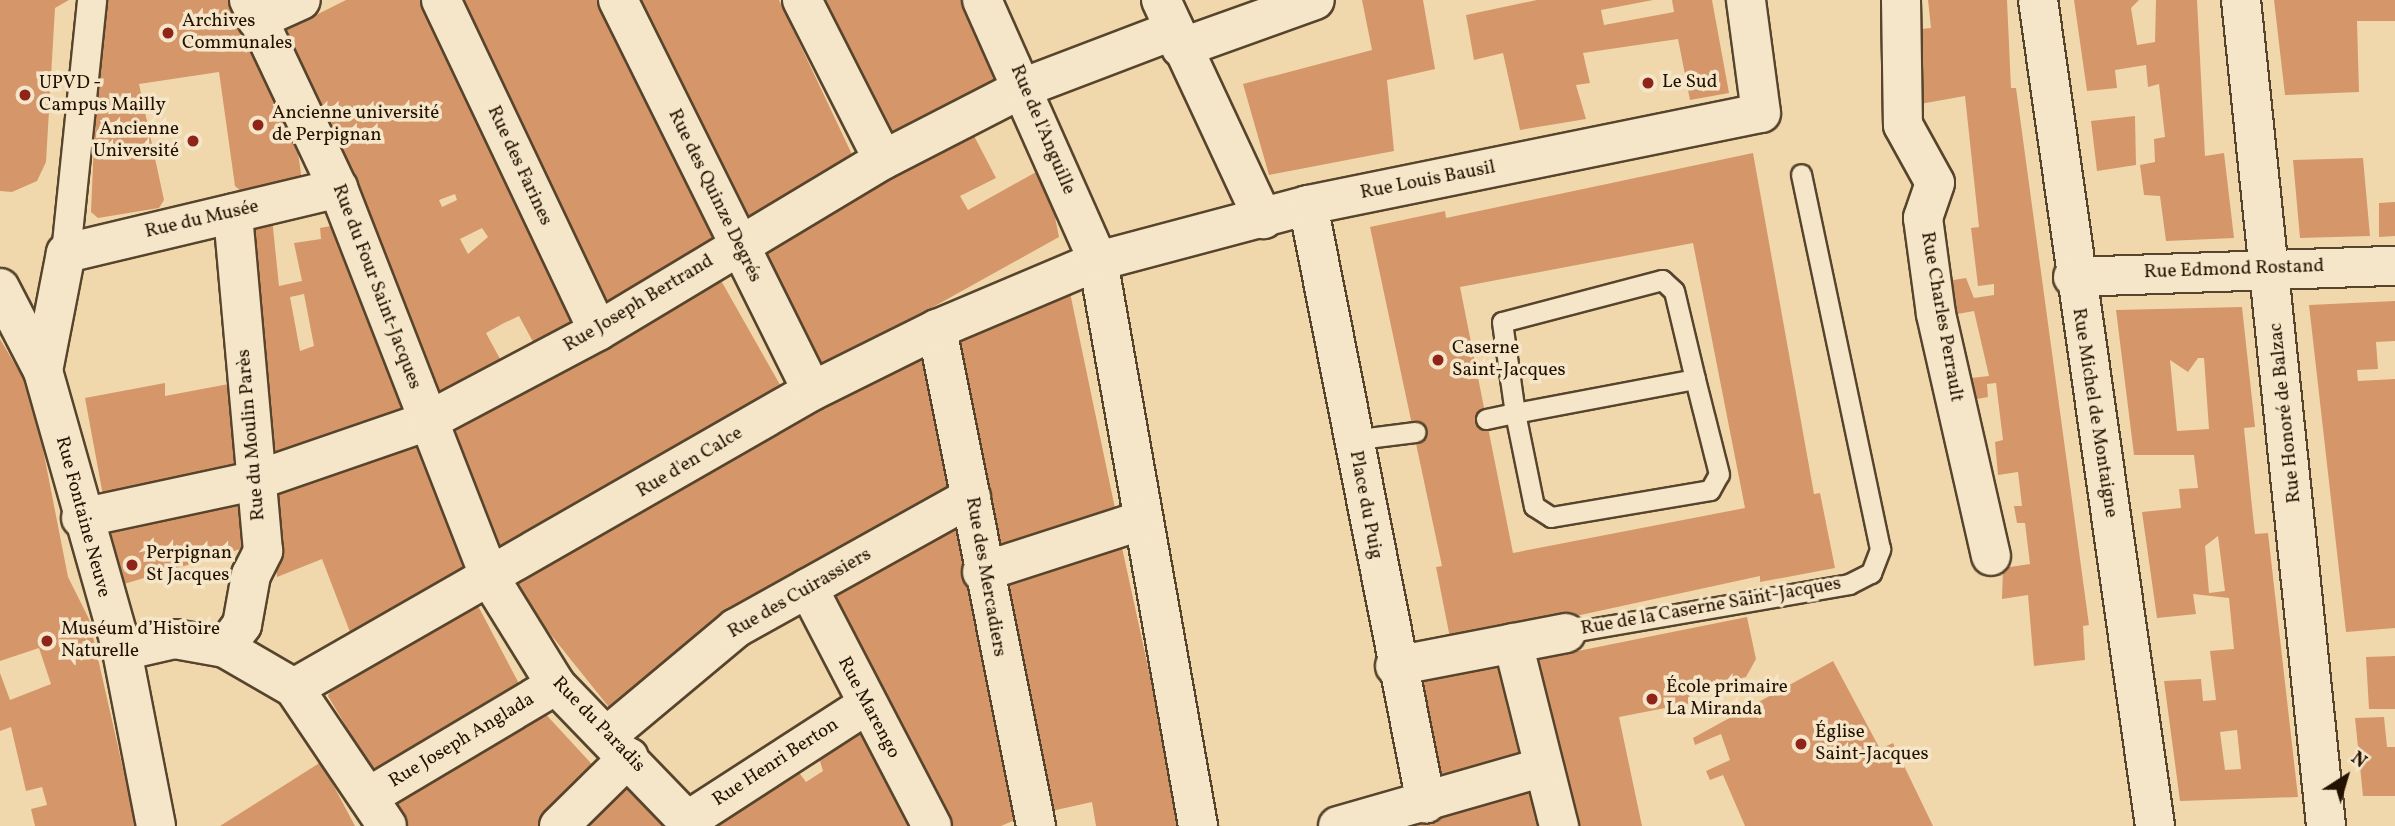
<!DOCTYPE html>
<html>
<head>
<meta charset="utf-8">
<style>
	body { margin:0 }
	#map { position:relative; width:2395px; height:826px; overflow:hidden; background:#f0d8ac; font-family:Vollkorn,serif }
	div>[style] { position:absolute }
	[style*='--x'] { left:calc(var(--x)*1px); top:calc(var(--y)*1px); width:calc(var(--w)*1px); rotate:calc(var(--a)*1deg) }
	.building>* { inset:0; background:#d59769 }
	.roads { filter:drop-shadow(2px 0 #57442c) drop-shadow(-2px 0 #57442c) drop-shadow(0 2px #57442c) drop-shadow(0 -2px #57442c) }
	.service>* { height:19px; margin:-9.5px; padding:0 9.5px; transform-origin:9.5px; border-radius:9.5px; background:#f5e6c9 }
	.pedestrian>* { height:28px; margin:-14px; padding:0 14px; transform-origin:14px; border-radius:14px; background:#f5e6c9 }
	.minor>* { height:38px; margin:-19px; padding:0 19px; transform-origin:19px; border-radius:19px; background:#f5e6c9 }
	.dots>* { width:19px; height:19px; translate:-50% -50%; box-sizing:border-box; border:4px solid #f5e6c9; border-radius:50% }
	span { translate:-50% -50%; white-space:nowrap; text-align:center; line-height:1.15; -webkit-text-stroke:7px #f5e6c9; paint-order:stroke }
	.poi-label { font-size:19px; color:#241201 }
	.left { translate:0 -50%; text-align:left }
	.right { translate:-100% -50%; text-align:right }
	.street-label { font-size:19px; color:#241201 }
	.north { position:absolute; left:2311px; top:742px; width:70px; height:70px; -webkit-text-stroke:5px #f5e6c9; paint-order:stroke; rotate:37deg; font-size:19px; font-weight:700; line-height:28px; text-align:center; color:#241201 }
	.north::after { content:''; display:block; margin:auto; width:24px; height:32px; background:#241201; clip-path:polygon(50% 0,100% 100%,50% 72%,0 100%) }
</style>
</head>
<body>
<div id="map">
	<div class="building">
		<div style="clip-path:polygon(0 0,69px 0,55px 8px,46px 162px,37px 181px,12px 192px,0 191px)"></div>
		<div style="clip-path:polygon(100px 0,238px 0,297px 145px,302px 181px,242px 192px,235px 186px,219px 72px,139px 84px,164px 200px,159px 208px,98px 218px,91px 212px)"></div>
		<div style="clip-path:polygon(evenodd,346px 0,420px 0,580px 330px,538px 351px,519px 316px,504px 323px,486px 333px,505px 368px,436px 403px,282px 32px,346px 0,455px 194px,457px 200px,442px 207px,439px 200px,455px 194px,346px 0,482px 228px,488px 237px,468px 254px,460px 239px,482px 228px)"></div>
		<div style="clip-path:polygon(450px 0,599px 0,718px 247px,603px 308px)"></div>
		<div style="clip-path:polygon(635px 0,779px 0,857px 165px,743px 229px)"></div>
		<div style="clip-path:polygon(813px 0,961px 0,1002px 82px,887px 147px)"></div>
		<div style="clip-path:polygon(1362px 0,1423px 0,1435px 69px,1387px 80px,1394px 151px,1269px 175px,1243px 84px,1372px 50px)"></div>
		<div style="clip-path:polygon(1537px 0,1653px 0,1601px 10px,1604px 25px,1674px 12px,1672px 0,1712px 0,1729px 93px,1690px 100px,1678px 39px,1583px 53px,1590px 83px,1576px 85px,1586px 119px,1520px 130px,1503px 53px,1474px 60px,1466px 15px)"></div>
		<div style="clip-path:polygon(1928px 0,2007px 0,2011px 88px,2016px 88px,2089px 625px,2083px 626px,2085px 660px,2034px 666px,2028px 595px,2002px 599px,2003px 568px,2030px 564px,2025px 523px,2017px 523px,2014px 506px,2022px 506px,2018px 472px,1998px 475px,1995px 442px,2003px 440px,1996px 383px,1987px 384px,1988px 397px,1966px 401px,1962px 379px,1989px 376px,1974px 311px,1952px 315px,1947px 281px,1966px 278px,1974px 298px,1994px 295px,1994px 284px,1978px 286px,1971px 228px,1979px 227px,1965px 96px,1920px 104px,1911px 30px,1931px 28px)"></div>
		<div style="clip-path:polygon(2074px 0,2139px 0,2131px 8px,2137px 45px,2155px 42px,2156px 0,2197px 0,2205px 156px,2224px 153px,2234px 238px,2166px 241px,2160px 196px,2144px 195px,2140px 165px,2155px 162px,2154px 139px,2165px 137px,2159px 84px,2148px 87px,2146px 65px,2115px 70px,2117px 88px,2087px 91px)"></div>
		<div style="clip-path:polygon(2274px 0,2395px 0,2395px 21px,2357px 21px,2359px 92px,2285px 95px)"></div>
		<div style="clip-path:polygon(2135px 116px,2136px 165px,2097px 171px,2091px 121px)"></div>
		<div style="clip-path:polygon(972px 132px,996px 178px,960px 196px,968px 210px,1045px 167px,1059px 237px,820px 370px,755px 257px)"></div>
		<div style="clip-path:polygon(evenodd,1753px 153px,1814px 494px,1820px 493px,1835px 568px,1760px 582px,1760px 576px,1451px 643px,1436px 567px,1442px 566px,1370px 227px,1445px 211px,1446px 218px,1753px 153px,1693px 243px,1745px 508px,1513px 553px,1460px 287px,1693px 243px)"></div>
		<div style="clip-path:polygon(2363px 158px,2370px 236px,2300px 238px,2293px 160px)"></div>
		<div style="clip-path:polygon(2395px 202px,2395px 236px,2379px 237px,2379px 203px)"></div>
		<div style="clip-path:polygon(evenodd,272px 218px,279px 286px,302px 281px,294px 243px,321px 239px,320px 228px,331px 226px,406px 416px,264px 468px,243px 226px,272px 218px,304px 294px,314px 346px,300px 351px,290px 297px,304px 294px)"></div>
		<div style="clip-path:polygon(719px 277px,783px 390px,494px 560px,443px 427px)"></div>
		<div style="clip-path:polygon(1068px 283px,1117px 518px,994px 556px,948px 338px)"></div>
		<div style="clip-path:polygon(2395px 301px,2395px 341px,2376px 342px,2378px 369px,2357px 370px,2358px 381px,2395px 379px,2395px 628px,2346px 632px,2309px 305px)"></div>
		<div style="clip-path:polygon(evenodd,2242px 307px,2255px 427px,2244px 428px,2252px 507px,2255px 534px,2268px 533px,2298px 797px,2180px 801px,2164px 681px,2201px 679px,2203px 701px,2216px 700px,2210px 651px,2234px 649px,2229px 598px,2193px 594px,2196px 614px,2157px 618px,2142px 512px,2181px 508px,2179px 489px,2198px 488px,2194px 455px,2134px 455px,2116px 310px,2242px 307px,2198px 358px,2204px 358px,2209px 429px,2177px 431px,2170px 360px,2188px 372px,2198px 358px,2242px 307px,2218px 536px,2225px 591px,2209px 593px,2205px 546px,2218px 536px,2242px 307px,2237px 730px,2241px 769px,2225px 770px,2220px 732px,2237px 730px)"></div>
		<div style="clip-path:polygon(0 339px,32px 393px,68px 577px,89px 619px,136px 826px,35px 826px,31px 809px,47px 805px,42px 787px,26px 791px,11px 727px,0 731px,0 673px,10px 700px,51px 684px,39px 648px,0 661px)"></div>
		<div style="clip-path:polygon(925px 351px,953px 491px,616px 716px,511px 585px)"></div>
		<div style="clip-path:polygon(165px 383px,165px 396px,234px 383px,243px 472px,104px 501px,85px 398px)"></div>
		<div style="clip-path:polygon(416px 437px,470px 573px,350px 632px,322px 559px,277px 577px,269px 497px,277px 485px)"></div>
		<div style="clip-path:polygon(238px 498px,244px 548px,124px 584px,109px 525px)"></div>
		<div style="clip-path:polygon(958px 524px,1020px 818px,1001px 826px,945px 826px,822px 599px)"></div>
		<div style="clip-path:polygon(1121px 543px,1163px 736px,1181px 826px,1096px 826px,1092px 802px,1047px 812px,999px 589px)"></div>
		<div style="clip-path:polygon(477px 604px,524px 693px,375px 775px,328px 696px,332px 686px)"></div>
		<div style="clip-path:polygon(1747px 617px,1756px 659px,1746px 677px,1688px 691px,1691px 703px,1619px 717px,1642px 826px,1569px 826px,1533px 660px)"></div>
		<div style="clip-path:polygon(2395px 656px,2395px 709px,2369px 709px,2366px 657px)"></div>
		<div style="clip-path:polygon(1833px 661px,1880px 749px,1893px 743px,1933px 826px,1745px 826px,1723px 775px,1710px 780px,1706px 771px,1730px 760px,1721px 734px,1695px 745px,1693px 738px)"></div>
		<div style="clip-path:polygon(1510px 664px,1524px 759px,1435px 789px,1413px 682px,1477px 665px,1478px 671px)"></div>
		<div style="clip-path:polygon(540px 708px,600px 773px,542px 826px,407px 826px,389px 799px)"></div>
		<div style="clip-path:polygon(2384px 717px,2387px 747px,2395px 747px,2395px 796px,2363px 796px,2355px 718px)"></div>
		<div style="clip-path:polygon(859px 722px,916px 826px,710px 826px,792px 763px,806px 782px,823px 771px,816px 748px)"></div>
		<div style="clip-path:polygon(321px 762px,355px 826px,220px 826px)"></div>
		<div style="clip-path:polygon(627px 777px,671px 826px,575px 826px)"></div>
		<div style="clip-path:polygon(1541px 785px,1551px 826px,1416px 826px,1427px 821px)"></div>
	</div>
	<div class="roads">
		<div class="service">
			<div style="--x:1486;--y:419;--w:30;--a:-12"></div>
			<div style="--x:1515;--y:413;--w:183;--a:-10.7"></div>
			<div style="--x:1695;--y:379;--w:90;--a:-103.4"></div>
			<div style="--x:1674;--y:291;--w:16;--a:-137"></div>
			<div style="--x:1662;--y:280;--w:165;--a:165.3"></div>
			<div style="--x:1502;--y:322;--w:92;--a:81.9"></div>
			<div style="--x:1515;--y:413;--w:95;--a:78.5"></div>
			<div style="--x:1534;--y:506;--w:20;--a:33"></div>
			<div style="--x:1551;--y:517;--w:161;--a:-9.6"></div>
			<div style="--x:1710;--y:490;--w:18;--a:-61"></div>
			<div style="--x:1719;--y:474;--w:98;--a:-104.2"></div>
			<div style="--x:1352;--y:440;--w:64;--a:-7.2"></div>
			<div style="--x:1566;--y:633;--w:287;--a:-9.8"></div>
			<div style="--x:1849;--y:584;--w:25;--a:-27"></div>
			<div style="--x:1871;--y:573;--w:26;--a:-69"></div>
			<div style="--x:1880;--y:549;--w:383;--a:-101.9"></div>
		</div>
		<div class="pedestrian">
			<div style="--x:66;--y:253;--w:254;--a:-84.1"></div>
		</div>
		<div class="minor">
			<div style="--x:249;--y:0;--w:208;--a:64.7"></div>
			<div style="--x:338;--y:188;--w:421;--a:68.7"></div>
			<div style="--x:491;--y:580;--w:123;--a:58.2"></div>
			<div style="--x:556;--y:685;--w:196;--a:46"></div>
			<div style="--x:441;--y:0;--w:366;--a:64.6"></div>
			<div style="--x:618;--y:0;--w:436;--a:63.6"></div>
			<div style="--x:802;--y:0;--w:179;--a:63.1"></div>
			<div style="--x:982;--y:0;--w:286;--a:66"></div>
			<div style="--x:1098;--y:261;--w:574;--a:79.96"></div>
			<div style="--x:1161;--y:0;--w:242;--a:65"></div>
			<div style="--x:1901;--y:0;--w:125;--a:89.1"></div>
			<div style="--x:1903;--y:125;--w:66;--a:61.1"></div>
			<div style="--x:1935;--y:183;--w:37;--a:109"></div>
			<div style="--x:1923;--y:218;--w:97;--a:82.3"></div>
			<div style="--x:1936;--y:314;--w:248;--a:77.2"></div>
			<div style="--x:2038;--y:0;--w:834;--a:81.94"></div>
			<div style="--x:2241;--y:0;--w:830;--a:84.12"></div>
			<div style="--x:257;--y:20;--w:48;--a:-24.4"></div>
			<div style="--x:1181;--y:48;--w:142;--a:-19.7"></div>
			<div style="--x:1308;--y:205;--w:610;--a:78.84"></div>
			<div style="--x:2073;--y:277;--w:322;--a:-2"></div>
			<div style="--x:0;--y:288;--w:93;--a:62.6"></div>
			<div style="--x:43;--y:371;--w:291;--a:74.2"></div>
			<div style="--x:122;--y:651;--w:178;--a:79"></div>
			<div style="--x:937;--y:329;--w:507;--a:78.73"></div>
			<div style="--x:43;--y:371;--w:120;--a:-79"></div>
			<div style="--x:66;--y:253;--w:280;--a:-13.4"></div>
			<div style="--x:81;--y:518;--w:177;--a:-12.1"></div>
			<div style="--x:254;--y:481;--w:184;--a:-19"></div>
			<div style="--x:428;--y:421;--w:192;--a:-27.9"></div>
			<div style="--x:598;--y:331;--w:332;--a:-31"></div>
			<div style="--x:883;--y:160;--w:160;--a:-27.2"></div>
			<div style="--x:1025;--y:87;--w:160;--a:-20.9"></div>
			<div style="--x:982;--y:572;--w:166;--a:-17.9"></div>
			<div style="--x:808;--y:588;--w:268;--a:62.5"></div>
			<div style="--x:1513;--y:643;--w:189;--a:75.9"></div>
			<div style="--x:225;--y:648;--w:29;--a:-54"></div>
			<div style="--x:242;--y:625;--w:51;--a:-79.8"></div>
			<div style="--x:251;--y:575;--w:27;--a:-63"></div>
			<div style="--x:263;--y:551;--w:339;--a:-95.1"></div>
			<div style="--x:122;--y:651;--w:54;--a:-12.8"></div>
			<div style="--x:175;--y:639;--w:51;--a:10.2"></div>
			<div style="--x:225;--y:648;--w:80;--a:30.1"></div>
			<div style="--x:294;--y:688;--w:166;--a:56"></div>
			<div style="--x:1395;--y:666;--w:174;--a:-10.9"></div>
			<div style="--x:294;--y:688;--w:597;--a:-29.83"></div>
			<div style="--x:812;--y:391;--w:140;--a:-26.4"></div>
			<div style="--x:937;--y:329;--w:175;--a:-22.9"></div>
			<div style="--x:1098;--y:261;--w:217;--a:-14.9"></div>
			<div style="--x:1308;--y:205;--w:462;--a:-11.5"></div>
			<div style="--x:1761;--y:113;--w:114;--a:-97.6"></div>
			<div style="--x:608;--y:735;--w:167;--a:-39.9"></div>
			<div style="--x:736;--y:628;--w:269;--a:-29.1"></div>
			<div style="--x:368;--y:797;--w:219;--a:-30.8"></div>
			<div style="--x:687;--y:821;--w:212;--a:-32.9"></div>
			<div style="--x:559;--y:826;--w:98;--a:-44.6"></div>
			<div style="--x:1338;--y:826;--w:214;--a:-16"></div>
		</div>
	</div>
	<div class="dots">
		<div style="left:168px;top:33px;background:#8f2418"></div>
		<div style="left:1648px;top:83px;background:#8f2418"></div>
		<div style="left:25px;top:95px;background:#8f2418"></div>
		<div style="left:258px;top:125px;background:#8f2418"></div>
		<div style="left:193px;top:141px;background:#8f2418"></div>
		<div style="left:1438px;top:360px;background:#8f2418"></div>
		<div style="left:132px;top:565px;background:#8f2418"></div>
		<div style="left:47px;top:641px;background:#8f2418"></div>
		<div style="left:1652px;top:699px;background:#8f2418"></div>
		<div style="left:1801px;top:744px;background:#8f2418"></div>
	</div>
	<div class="poi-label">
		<span class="left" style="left:182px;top:33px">Archives<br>Communales</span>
		<span class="left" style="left:1662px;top:83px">Le Sud</span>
		<span class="left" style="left:39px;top:95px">UPVD -<br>Campus Mailly</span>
		<span class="left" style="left:272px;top:125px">Ancienne université<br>de Perpignan</span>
		<span class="right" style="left:179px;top:141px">Ancienne<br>Université</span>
		<span class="left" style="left:1452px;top:360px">Caserne<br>Saint-Jacques</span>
		<span class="left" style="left:146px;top:565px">Perpignan<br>St Jacques</span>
		<span class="left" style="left:61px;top:641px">Muséum d’Histoire<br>Naturelle</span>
		<span class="left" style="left:1666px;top:699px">École primaire<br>La Miranda</span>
		<span class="left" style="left:1815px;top:744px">Église<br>Saint-Jacques</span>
	</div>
	<div class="street-label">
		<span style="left:1042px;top:130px;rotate:67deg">Rue de l'Anguille</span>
		<span style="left:519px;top:166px;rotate:65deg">Rue des Farines</span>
		<span style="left:1428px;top:181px;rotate:-11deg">Rue Louis Bausil</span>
		<span style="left:714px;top:196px;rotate:64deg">Rue des Quinze Degrés</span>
		<span style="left:202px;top:220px;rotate:-13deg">Rue du Musée</span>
		<span style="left:2234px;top:270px;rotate:-2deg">Rue Edmond Rostand</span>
		<span style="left:376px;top:287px;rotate:69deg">Rue du Four Saint-Jacques</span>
		<span style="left:639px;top:304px;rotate:-31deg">Rue Joseph Bertrand</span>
		<span style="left:1941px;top:317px;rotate:80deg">Rue Charles Perrault</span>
		<span style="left:2094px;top:413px;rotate:81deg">Rue Michel de Montaigne</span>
		<span style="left:2286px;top:413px;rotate:-96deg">Rue Honoré de Balzac</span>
		<span style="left:252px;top:435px;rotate:-95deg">Rue du Moulin Parès</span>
		<span style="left:690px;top:463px;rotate:-31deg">Rue d'en Calce</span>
		<span style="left:1365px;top:505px;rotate:79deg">Place du Puig</span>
		<span style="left:82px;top:517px;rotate:75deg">Rue Fontaine Neuve</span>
		<span style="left:985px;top:577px;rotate:80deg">Rue des Mercadiers</span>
		<span style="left:800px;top:594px;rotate:-30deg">Rue des Cuirassiers</span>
		<span style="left:1711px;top:607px;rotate:-10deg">Rue de la Caserne Saint-Jacques</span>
		<span style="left:868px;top:708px;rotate:62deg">Rue Marengo</span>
		<span style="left:598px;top:725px;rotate:46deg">Rue du Paradis</span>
		<span style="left:462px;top:741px;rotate:-31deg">Rue Joseph Anglada</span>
		<span style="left:776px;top:763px;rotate:-33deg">Rue Henri Berton</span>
	</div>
	<div class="north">N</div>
</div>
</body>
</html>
